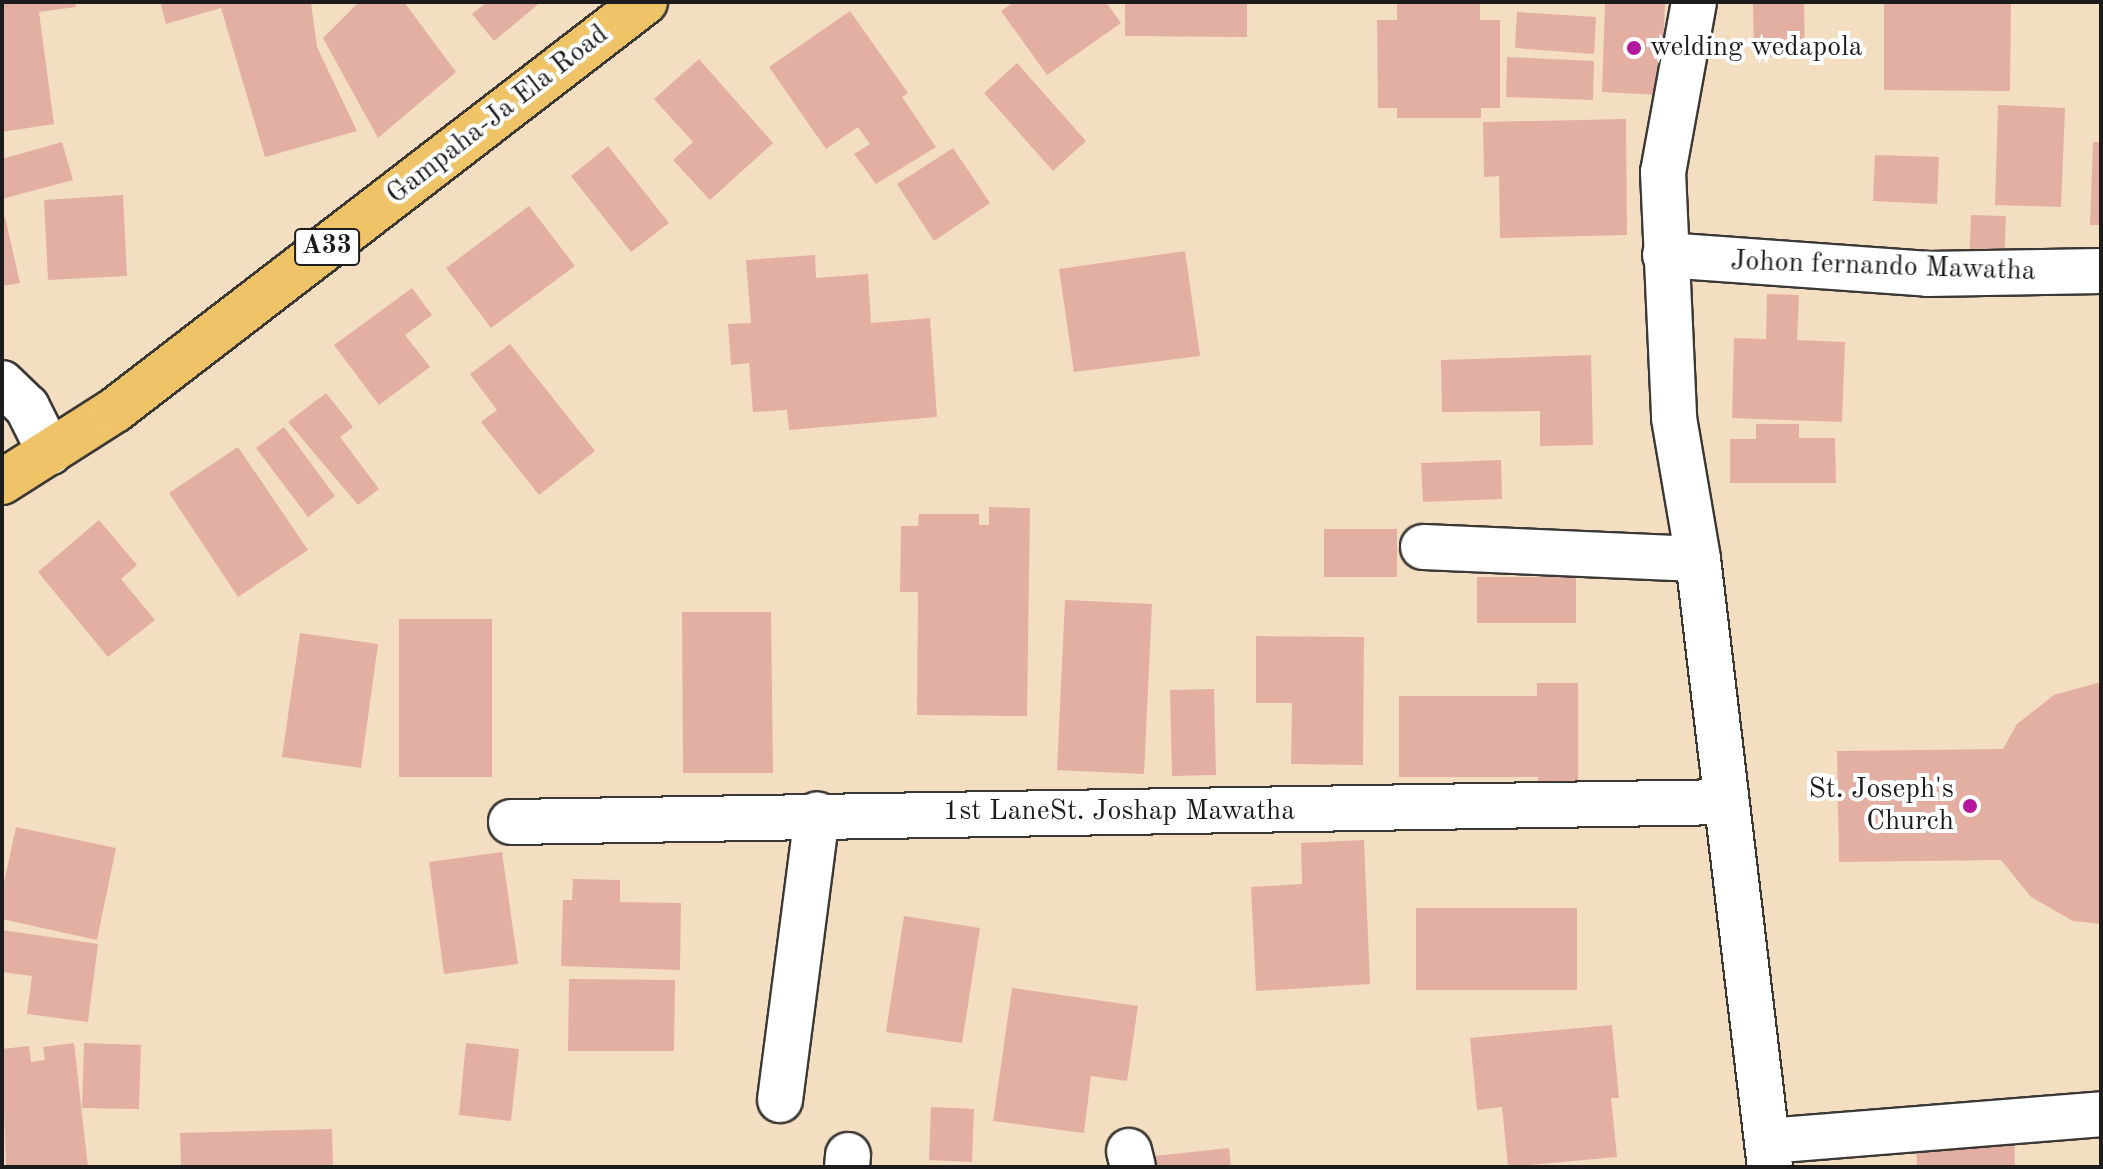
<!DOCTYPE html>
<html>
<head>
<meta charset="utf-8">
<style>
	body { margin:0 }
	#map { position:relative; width:2103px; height:1169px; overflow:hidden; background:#f3dec2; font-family:"Old Standard TT",serif }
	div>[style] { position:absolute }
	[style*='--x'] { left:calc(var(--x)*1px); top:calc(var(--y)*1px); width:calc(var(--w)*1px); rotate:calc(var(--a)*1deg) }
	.building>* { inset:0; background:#e4afa3 }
	.roads { filter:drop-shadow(2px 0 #3c3935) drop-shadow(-2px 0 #3c3935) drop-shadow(0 2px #3c3935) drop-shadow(0 -2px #3c3935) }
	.street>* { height:44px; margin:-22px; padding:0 22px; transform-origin:22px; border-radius:22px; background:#fff }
	.highway>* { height:44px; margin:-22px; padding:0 22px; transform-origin:22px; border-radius:22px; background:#efc469 }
	.dots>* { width:22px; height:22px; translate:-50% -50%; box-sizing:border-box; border:4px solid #fff; border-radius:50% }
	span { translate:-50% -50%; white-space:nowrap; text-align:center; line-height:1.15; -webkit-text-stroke:8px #fff; paint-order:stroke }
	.shield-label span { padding:2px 6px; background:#fff; border:2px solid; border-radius:6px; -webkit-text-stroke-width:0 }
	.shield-label { font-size:26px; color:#1c1c1c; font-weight:700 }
	.poi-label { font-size:28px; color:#1c1c1c }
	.left { translate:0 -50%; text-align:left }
	.right { translate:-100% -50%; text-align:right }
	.street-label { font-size:28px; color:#1c1c1c }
	.frame { position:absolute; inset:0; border:4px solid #1c1c1c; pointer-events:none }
</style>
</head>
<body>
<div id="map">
	<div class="building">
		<div style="clip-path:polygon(2px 2px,75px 2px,76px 7px,39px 12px,54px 124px,2px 132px)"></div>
		<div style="clip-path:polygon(160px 2px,311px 2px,317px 47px,357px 131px,265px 157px,221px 8px,166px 24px)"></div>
		<div style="clip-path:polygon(359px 2px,404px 2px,456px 72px,378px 138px,323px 38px)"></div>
		<div style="clip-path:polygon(487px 2px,541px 2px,494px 41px,472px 14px)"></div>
		<div style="clip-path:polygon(1014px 2px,1106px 2px,1121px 23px,1047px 75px,1001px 11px)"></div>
		<div style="clip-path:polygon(1125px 2px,1247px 2px,1247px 37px,1125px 36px)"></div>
		<div style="clip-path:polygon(1397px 2px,1480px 2px,1480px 20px,1500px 20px,1500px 108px,1481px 108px,1481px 118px,1397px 118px,1397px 108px,1378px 108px,1377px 20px,1397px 20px)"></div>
		<div style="clip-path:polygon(1884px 2px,2011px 3px,2010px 91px,1884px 90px)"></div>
		<div style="clip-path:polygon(1605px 3px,1665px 4px,1661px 95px,1602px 92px)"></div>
		<div style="clip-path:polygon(1804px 3px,1805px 56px,1754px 57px,1753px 4px)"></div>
		<div style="clip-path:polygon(850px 11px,908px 93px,902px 97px,936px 147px,876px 184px,854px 154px,870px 144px,858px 127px,826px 149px,769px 67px)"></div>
		<div style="clip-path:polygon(1517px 12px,1596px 17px,1594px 54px,1515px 48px)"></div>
		<div style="clip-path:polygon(1507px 57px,1594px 61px,1593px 100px,1506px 97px)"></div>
		<div style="clip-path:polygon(699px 59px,773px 143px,710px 200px,673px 160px,693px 142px,654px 99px)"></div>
		<div style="clip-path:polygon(1017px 63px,1086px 141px,1053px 171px,984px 93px)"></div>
		<div style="clip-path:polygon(1998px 105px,2065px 108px,2061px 207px,1995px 205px)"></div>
		<div style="clip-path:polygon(1626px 119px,1627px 235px,1500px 238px,1499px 176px,1484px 177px,1483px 122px)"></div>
		<div style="clip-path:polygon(62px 142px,73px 180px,2px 199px,2px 159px)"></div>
		<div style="clip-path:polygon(2093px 142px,2101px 142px,2101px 225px,2090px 225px)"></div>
		<div style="clip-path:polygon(608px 146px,669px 223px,631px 252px,571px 176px)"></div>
		<div style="clip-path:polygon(953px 148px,990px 203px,934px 241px,897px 184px)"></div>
		<div style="clip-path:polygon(1875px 155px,1939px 157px,1937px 204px,1873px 201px)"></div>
		<div style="clip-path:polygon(123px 195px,127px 276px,48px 280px,44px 200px)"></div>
		<div style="clip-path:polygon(529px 206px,575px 266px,491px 328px,446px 268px)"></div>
		<div style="clip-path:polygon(1971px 215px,2006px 216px,2004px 267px,1969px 266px)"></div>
		<div style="clip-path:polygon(5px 217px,20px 283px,2px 286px,2px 218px)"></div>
		<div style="clip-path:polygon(1185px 251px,1200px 356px,1074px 372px,1059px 269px)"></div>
		<div style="clip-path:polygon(815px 255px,816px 278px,868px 274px,871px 323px,930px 318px,937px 417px,789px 430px,787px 410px,753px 412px,749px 363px,731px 365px,728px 324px,751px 323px,746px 260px)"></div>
		<div style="clip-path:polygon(412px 288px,432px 315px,405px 335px,430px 367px,379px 405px,334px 345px)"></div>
		<div style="clip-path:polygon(1767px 294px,1799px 295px,1797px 340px,1845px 342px,1842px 422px,1732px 418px,1734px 338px,1766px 339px)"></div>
		<div style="clip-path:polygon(510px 344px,595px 451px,539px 495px,481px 422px,497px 410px,470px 374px)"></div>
		<div style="clip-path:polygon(1591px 355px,1593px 445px,1540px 446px,1540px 411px,1442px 412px,1441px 360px)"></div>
		<div style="clip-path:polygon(326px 393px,353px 427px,340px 437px,379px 489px,358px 505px,288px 422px)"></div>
		<div style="clip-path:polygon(1756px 424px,1799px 424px,1799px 438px,1835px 438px,1836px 483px,1730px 483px,1730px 439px,1756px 439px)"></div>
		<div style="clip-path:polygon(284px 427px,335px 496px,308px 517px,256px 448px)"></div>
		<div style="clip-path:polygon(238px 447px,308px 550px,238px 597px,169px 493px)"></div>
		<div style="clip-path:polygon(1501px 460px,1502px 499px,1423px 502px,1421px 463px)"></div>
		<div style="clip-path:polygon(989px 507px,1030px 508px,1027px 716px,917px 715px,918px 592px,900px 592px,901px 526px,918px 526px,919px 514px,979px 514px,979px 525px,989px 525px)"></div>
		<div style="clip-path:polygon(99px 520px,137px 565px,121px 579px,155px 620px,108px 657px,38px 572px)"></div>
		<div style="clip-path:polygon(1324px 529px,1397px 529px,1397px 577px,1324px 577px)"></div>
		<div style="clip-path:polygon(1477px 577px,1576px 577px,1576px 623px,1477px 623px)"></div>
		<div style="clip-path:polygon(1065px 600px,1152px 604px,1144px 774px,1057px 770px)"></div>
		<div style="clip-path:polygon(682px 612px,771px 612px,773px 773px,683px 773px)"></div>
		<div style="clip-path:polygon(399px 619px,492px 619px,492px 777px,399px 777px)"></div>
		<div style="clip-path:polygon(300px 633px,378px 644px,361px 768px,282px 757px)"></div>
		<div style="clip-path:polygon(1256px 636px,1364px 637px,1363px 765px,1291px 764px,1292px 703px,1256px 703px)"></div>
		<div style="clip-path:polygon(2101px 682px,2101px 924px,2073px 921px,2031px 897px,2001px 860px,1839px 862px,1837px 751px,2003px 749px,2017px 724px,2054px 695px)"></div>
		<div style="clip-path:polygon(1537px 683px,1578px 683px,1578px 790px,1538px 791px,1538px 777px,1399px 777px,1399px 696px,1537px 696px)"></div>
		<div style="clip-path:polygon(1214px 689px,1216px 775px,1172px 776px,1170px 690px)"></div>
		<div style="clip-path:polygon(16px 827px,116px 848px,97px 940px,2px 919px,2px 892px)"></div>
		<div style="clip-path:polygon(1364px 840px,1370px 984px,1256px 991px,1251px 887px,1302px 884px,1301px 843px)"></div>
		<div style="clip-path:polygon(502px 852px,518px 964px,444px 974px,429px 862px)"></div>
		<div style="clip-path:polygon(573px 879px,620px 880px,620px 902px,681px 903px,680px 970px,561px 966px,563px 900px,572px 900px)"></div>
		<div style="clip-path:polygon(1416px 908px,1577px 908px,1577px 990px,1416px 990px)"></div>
		<div style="clip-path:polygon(904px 916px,980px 928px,962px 1043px,886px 1032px)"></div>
		<div style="clip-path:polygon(2px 930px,98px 944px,88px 1022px,27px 1014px,32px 976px,2px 972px)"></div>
		<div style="clip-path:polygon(569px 979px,675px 980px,674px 1051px,568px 1051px)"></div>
		<div style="clip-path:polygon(1012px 988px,1138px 1006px,1127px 1081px,1091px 1076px,1084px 1133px,993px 1121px)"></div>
		<div style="clip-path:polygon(1612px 1025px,1619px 1098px,1611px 1098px,1617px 1157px,1508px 1167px,1502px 1107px,1477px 1110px,1470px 1038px)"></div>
		<div style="clip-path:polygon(74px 1043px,88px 1167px,6px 1167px,2px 1049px,29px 1046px,31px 1062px,45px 1060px,43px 1047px)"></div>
		<div style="clip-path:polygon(84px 1043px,141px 1045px,139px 1109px,82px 1108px)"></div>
		<div style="clip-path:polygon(466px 1043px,519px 1049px,511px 1121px,459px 1115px)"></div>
		<div style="clip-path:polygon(931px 1107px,974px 1109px,972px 1162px,929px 1160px)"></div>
		<div style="clip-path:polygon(332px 1129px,333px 1167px,181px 1167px,180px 1133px)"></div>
		<div style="clip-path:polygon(2014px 1134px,2015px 1167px,1917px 1167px,1916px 1138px)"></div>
		<div style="clip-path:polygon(1229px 1148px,1231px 1167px,1155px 1167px,1154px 1156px)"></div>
	</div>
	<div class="roads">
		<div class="street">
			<div style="--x:1694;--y:2;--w:173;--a:100.3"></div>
			<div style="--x:1663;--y:172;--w:246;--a:87.4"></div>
			<div style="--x:1674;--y:418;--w:143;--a:80.3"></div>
			<div style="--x:1698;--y:559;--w:612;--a:83.25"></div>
			<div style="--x:1665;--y:255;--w:264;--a:4.1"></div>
			<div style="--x:1928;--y:274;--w:173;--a:-1"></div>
			<div style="--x:2;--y:383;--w:35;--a:44"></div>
			<div style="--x:27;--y:407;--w:51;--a:63.4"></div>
			<div style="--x:1423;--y:547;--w:275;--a:2.5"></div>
			<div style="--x:511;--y:822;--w:1215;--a:-0.94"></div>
			<div style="--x:780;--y:1100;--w:288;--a:-82.6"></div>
			<div style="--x:1768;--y:1141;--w:334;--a:-4.6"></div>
			<div style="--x:1129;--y:1151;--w:16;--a:76"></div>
			<div style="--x:847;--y:1167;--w:12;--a:-85"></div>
		</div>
		<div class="highway">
			<div style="--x:2;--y:482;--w:134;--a:-32.5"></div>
			<div style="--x:115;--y:410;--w:669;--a:-37.59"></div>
		</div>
	</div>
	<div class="dots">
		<div style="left:1634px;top:48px;background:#b5179e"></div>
		<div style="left:1970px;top:806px;background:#b5179e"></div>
	</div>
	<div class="shield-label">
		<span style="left:327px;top:247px">A33</span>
	</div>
	<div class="poi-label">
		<span class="left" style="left:1650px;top:48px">welding wedapola</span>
		<span class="right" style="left:1954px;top:806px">St. Joseph's<br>Church</span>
	</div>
	<div class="street-label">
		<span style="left:498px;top:115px;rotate:-38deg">Gampaha-Ja Ela Road</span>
		<span style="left:1883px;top:267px;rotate:2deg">Johon fernando Mawatha</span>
		<span style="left:1119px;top:812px">1st LaneSt. Joshap Mawatha</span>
	</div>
	<div class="frame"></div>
</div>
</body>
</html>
